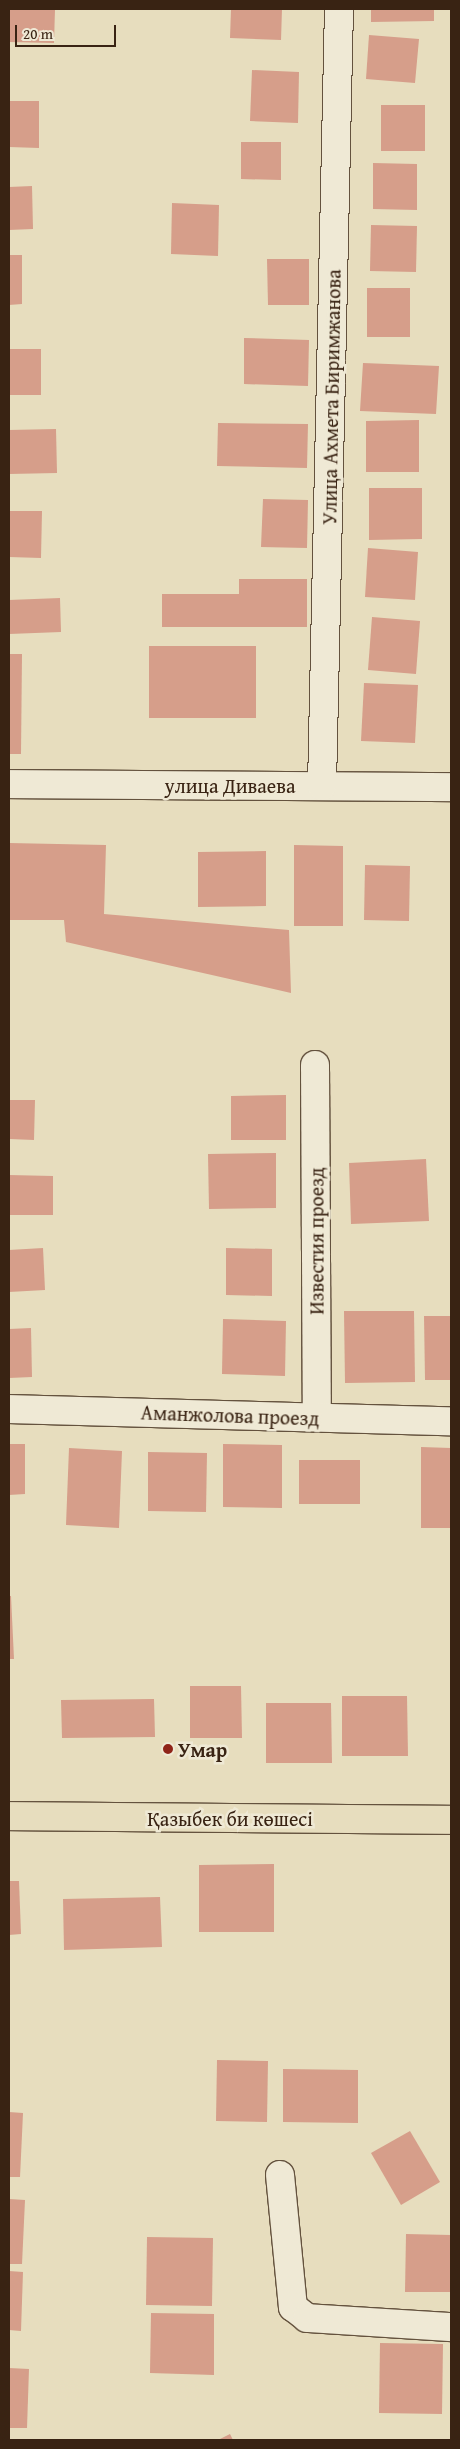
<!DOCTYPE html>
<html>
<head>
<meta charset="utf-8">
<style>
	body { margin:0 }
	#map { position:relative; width:460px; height:2449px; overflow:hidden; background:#e7ddbe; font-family:"Gentium Book Plus",serif }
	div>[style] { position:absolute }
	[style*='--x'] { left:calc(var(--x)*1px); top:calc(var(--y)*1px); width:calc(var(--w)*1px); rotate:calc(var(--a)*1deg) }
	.building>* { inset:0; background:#d69e8a }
	.roads { filter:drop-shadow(1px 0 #64523e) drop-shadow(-1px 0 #64523e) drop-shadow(0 1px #64523e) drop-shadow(0 -1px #64523e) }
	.minor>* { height:28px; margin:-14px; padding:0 14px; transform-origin:14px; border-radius:14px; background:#efe9d5 }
	.major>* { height:28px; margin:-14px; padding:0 14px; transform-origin:14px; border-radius:14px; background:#e7ddbe }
	.dots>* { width:14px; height:14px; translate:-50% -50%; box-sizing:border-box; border:2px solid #efe9d5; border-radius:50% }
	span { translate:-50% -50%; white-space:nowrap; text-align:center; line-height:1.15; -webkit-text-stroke:5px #efe9d5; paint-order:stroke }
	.street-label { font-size:20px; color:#392313 }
	.poi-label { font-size:20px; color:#392313; font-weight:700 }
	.left { translate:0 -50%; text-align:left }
	.frame { position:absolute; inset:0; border:10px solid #392313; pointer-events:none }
	.scale { position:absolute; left:15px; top:25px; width:101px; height:22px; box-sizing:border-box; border:2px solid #392313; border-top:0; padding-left:6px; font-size:15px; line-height:18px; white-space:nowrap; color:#392313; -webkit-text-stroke:4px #efe9d5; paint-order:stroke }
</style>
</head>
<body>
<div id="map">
	<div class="building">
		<div style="clip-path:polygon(9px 9px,55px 9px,54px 43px,9px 42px)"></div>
		<div style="clip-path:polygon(231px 9px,282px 9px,281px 40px,230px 38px)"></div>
		<div style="clip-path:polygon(371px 9px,434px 9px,434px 21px,371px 22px)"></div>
		<div style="clip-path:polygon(369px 35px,419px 39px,415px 83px,366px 79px)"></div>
		<div style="clip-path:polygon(252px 70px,299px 72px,298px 123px,250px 121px)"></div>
		<div style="clip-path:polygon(9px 101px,39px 101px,39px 148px,9px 147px)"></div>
		<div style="clip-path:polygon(381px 105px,425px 105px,425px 151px,381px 151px)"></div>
		<div style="clip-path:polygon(241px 142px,281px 142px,281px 180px,241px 179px)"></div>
		<div style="clip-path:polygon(373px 163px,417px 164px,417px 210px,373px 209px)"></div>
		<div style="clip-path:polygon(32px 186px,33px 229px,9px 230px,9px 187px)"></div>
		<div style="clip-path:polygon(172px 203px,219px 205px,218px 256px,171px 254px)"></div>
		<div style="clip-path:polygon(371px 225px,417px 226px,416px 272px,370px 271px)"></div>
		<div style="clip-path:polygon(9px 255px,22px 255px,22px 304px,9px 305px)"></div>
		<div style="clip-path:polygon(267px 259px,309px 259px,309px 305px,268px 305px)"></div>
		<div style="clip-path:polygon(367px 288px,410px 288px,410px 337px,367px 337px)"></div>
		<div style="clip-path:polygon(244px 338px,309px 340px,308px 386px,244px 384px)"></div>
		<div style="clip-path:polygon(9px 349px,41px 349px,41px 395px,9px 395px)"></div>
		<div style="clip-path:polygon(363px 363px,439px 366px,436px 414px,360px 411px)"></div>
		<div style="clip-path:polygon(419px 420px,419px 472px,366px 472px,366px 421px)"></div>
		<div style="clip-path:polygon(218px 423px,308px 424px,307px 468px,217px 466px)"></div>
		<div style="clip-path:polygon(56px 429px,57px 473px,9px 474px,9px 430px)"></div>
		<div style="clip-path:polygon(369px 488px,422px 488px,422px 539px,369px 540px)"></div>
		<div style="clip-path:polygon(263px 499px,308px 500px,307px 548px,261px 547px)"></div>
		<div style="clip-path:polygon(9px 511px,42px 511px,41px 558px,9px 557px)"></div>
		<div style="clip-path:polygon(368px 548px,418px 552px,415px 600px,365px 597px)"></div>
		<div style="clip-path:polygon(239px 579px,307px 579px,307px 627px,162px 627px,162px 594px,239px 594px)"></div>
		<div style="clip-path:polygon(60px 598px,61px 632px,9px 634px,9px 600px)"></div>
		<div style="clip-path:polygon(372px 617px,420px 621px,416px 674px,368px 670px)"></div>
		<div style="clip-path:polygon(149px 646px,256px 646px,256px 718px,149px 718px)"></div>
		<div style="clip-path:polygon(9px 654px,22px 654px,21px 754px,9px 754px)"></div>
		<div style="clip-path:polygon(364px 683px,418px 685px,415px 743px,361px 741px)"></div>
		<div style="clip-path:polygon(9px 843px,106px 845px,104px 914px,289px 930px,291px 993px,66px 942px,64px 920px,9px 920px)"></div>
		<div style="clip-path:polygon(294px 845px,343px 846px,343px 926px,294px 926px)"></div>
		<div style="clip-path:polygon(266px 851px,266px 906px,198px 907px,198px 852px)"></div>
		<div style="clip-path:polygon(365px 865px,410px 866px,409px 921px,364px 920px)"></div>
		<div style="clip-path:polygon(286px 1095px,286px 1140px,231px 1140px,231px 1096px)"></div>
		<div style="clip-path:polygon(9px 1100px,35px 1100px,34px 1140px,9px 1139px)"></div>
		<div style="clip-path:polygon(276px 1153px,276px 1208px,209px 1209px,208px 1154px)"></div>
		<div style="clip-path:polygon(426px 1159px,429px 1221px,351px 1224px,349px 1163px)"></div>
		<div style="clip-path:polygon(9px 1175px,53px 1176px,53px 1215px,9px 1215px)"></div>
		<div style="clip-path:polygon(43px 1248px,45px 1290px,9px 1292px,9px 1250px)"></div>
		<div style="clip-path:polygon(226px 1248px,272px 1249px,272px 1296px,226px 1295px)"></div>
		<div style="clip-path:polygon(344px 1311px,414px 1311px,415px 1382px,345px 1383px)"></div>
		<div style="clip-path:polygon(424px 1316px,451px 1316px,451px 1380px,425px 1380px)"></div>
		<div style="clip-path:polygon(223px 1319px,286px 1321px,285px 1376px,222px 1374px)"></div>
		<div style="clip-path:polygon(31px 1328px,32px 1377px,9px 1378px,9px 1329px)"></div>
		<div style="clip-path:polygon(9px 1444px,25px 1444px,25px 1494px,9px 1495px)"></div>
		<div style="clip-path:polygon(223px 1444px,282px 1445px,282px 1508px,223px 1507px)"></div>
		<div style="clip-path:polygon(421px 1447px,451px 1448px,451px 1528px,421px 1528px)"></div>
		<div style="clip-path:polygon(69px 1448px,122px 1451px,119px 1528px,66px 1525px)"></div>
		<div style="clip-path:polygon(148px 1452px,207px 1453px,206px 1512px,148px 1511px)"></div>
		<div style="clip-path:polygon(299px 1460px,360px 1460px,360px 1504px,299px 1504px)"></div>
		<div style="clip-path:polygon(9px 1596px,11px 1596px,14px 1659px,9px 1659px)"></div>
		<div style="clip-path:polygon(190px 1686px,241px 1686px,242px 1738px,190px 1738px)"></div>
		<div style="clip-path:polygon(342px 1696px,407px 1696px,408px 1756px,342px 1756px)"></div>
		<div style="clip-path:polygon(154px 1699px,155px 1737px,62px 1738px,61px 1700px)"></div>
		<div style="clip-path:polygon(266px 1703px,331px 1703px,332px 1763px,266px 1763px)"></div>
		<div style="clip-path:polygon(274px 1864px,274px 1932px,199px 1932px,199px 1865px)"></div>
		<div style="clip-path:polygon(9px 1881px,19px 1881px,21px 1934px,9px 1935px)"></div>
		<div style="clip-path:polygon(160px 1897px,162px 1947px,64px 1950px,63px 1899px)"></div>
		<div style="clip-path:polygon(217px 2060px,268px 2061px,267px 2122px,216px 2121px)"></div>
		<div style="clip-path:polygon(283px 2069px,358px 2070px,358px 2123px,283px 2122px)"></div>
		<div style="clip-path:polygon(9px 2112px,23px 2113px,20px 2177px,9px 2177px)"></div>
		<div style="clip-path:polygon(410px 2131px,440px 2182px,401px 2205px,371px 2153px)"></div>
		<div style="clip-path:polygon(9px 2199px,25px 2200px,22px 2264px,9px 2264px)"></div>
		<div style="clip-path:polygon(406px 2234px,451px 2235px,451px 2292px,405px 2292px)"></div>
		<div style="clip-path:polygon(147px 2237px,213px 2238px,212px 2306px,146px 2305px)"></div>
		<div style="clip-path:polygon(9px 2271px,23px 2272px,21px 2331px,9px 2330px)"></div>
		<div style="clip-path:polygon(151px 2313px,214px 2314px,214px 2375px,150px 2373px)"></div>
		<div style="clip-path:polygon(380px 2343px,443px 2344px,442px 2414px,379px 2413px)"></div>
		<div style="clip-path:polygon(9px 2368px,29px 2369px,27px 2428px,9px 2428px)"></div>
		<div style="clip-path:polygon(230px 2434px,233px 2440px,218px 2440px)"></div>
	</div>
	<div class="roads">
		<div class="minor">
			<div style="--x:9;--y:784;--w:442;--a:0.4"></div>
			<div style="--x:322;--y:786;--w:777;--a:-88.75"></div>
			<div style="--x:315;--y:1065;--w:352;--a:89.7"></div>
			<div style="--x:9;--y:1409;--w:442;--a:1.6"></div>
			<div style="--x:280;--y:2175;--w:133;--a:84.4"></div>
			<div style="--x:293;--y:2307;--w:18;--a:38"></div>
			<div style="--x:307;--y:2318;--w:144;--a:3.6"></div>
		</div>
		<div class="major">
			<div style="--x:9;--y:1816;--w:442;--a:0.5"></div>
		</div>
	</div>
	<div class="dots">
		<div style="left:168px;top:1749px;background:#8f2418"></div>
	</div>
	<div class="street-label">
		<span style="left:331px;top:397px;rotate:-89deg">Улица Ахмета Биримжанова</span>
		<span style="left:230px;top:785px">улица Диваева</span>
		<span style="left:316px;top:1241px;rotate:-90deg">Известия проезд</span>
		<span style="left:230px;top:1415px;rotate:2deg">Аманжолова проезд</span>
		<span style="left:230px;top:1818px">Қазыбек би көшесі</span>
	</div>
	<div class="poi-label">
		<span class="left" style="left:178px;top:1749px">Умар</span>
	</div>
	<div class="frame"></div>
	<div class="scale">20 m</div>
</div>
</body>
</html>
